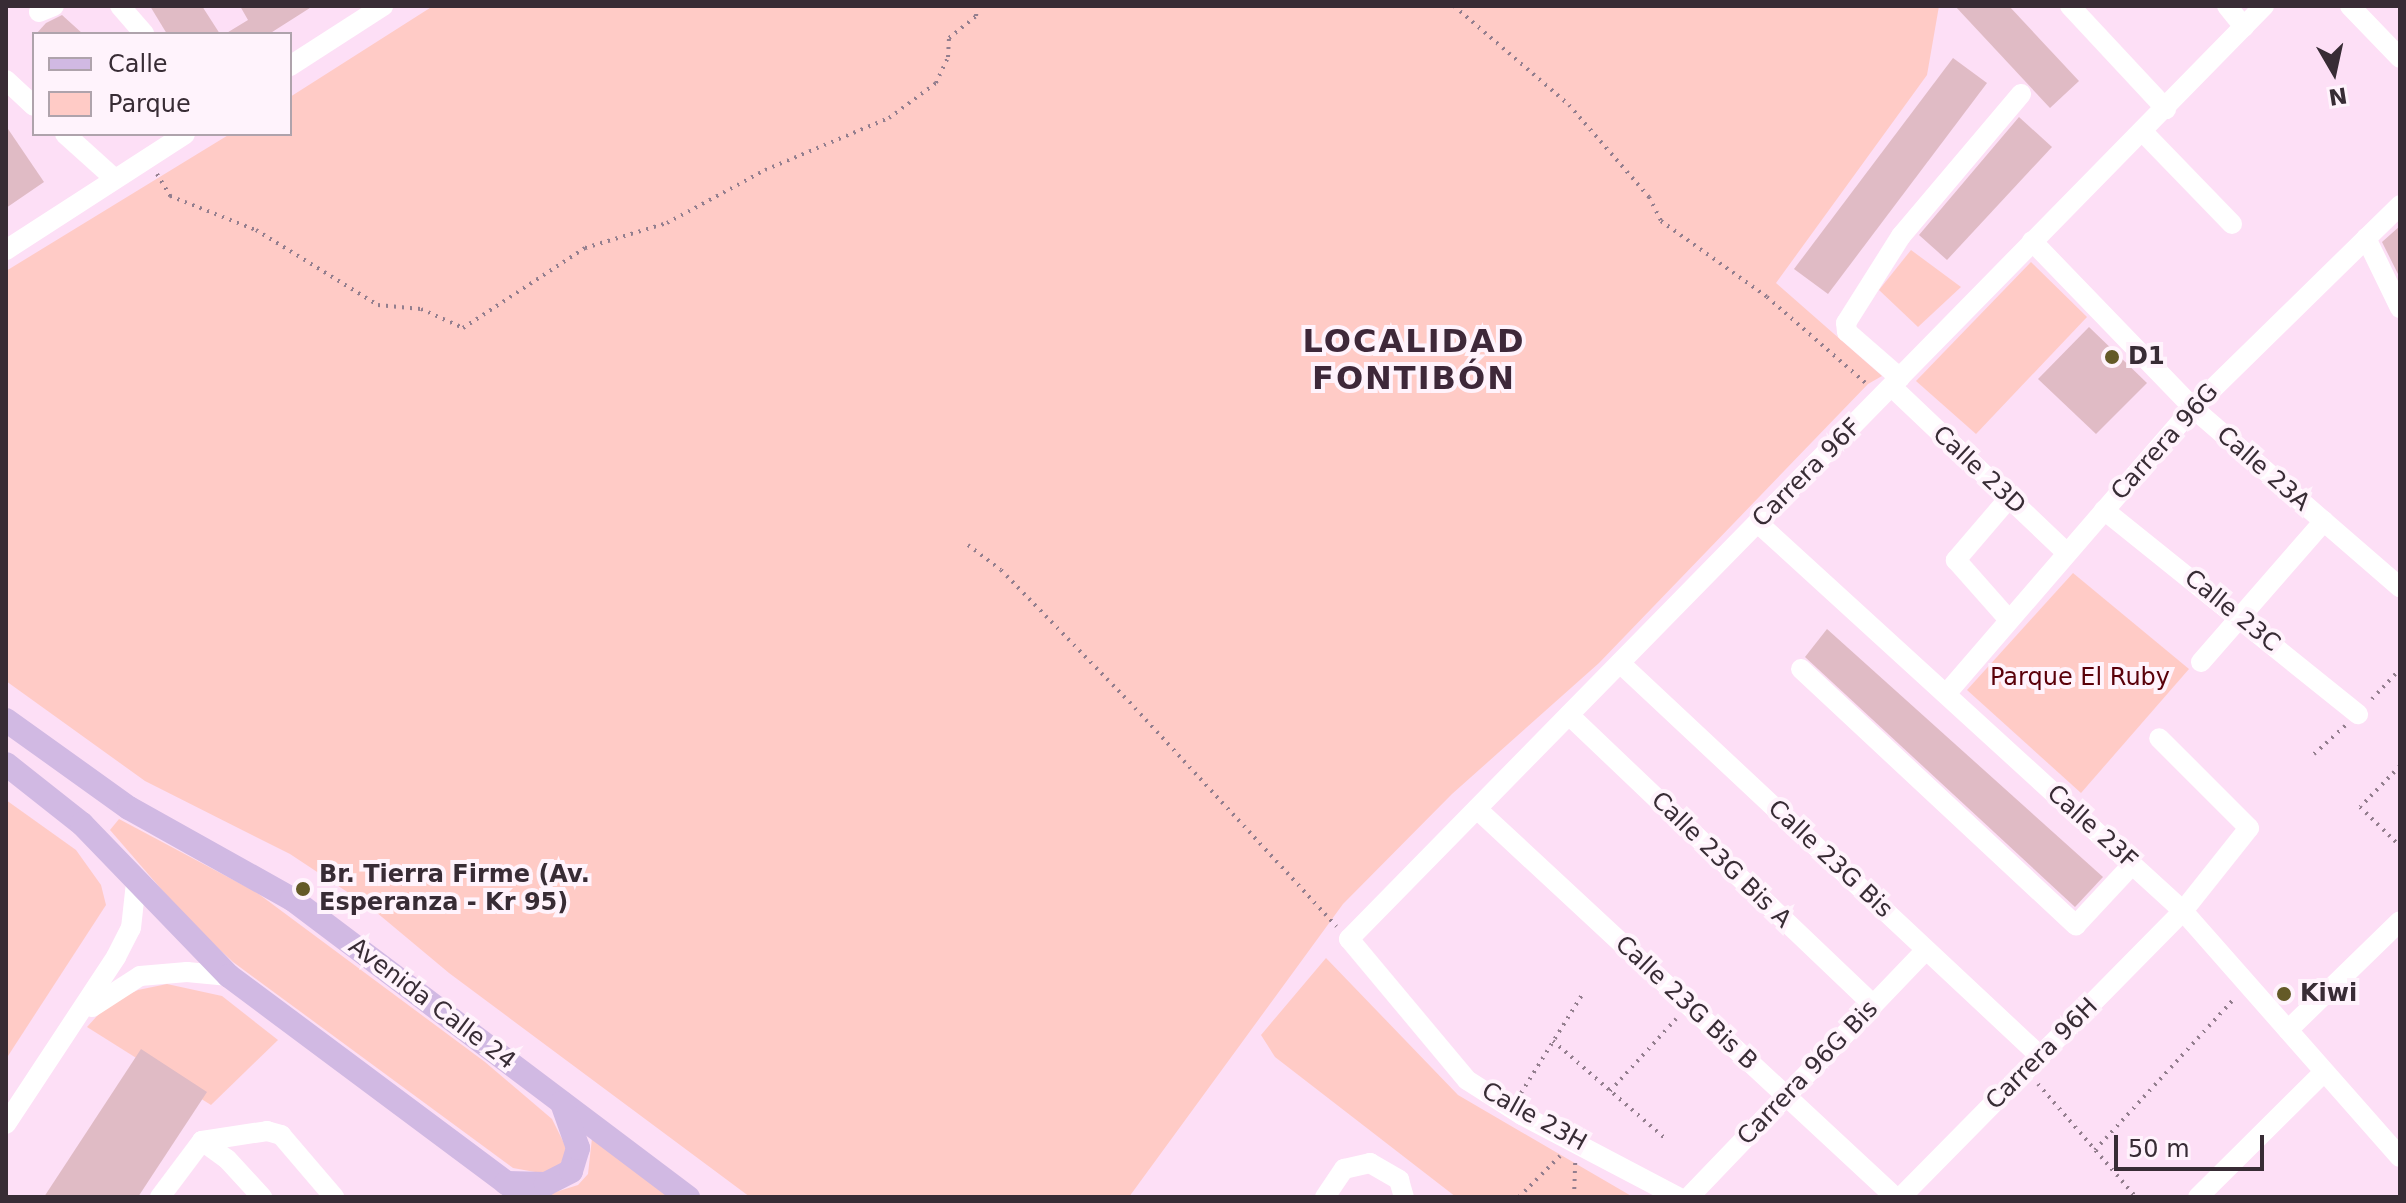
<!DOCTYPE html>
<html>
<head>
<meta charset="utf-8">
<style>
	body { margin:0 }
	#map { position:relative; width:2406px; height:1203px; overflow:hidden; background:#fddff6; font-family:"DejaVu Sans",sans-serif }
	div>[style] { position:absolute }
	[style*='--x'] { left:calc(var(--x)*1px); top:calc(var(--y)*1px); width:calc(var(--w)*1px); rotate:calc(var(--a)*1deg) }
	.green>* { inset:0; background:#ffcbc6 }
	.building>* { inset:0; background:#e0bbc5 }
	.path>* { height:4px; margin-top:-2px; transform-origin:0; background:repeating-linear-gradient(90deg,#937e8e 0 2px,transparent 0 8px) }
	.minor>* { height:20px; margin:-10px; padding:0 10px; transform-origin:10px; border-radius:10px; background:#fff }
	.major>* { height:24px; margin:-12px; padding:0 12px; transform-origin:12px; border-radius:12px; background:#d1b9e3 }
	.dots>* { width:22px; height:22px; translate:-50% -50%; box-sizing:border-box; border:4px solid #fff3fc; border-radius:50% }
	span { translate:-50% -50%; white-space:nowrap; text-align:center; line-height:1.15; -webkit-text-stroke:8px #fff3fc; paint-order:stroke }
	.poi-label { font-size:24px; color:#382c35; font-weight:700 }
	.left { translate:0 -50%; text-align:left }
	.street-label { font-size:24px; color:#382c35 }
	.park-label { font-size:24px; color:#5a0009 }
	.district-label { font-size:32px; color:#3e2839; font-weight:700; letter-spacing:2px }
	.frame { position:absolute; inset:0; border:8px solid #382c35; pointer-events:none }
	.legend { position:absolute; left:32px; top:32px; width:260px; height:104px; box-sizing:border-box; background:#fff3fc; border:2px solid #afa3ac; margin:0; padding:10px 14px; list-style:none; font-size:24px; color:#382c35 }
	.legend li { display:flex; align-items:center; gap:16px; height:40px }
	.legend b { width:40px; border:2px solid #afa3ac }
	.north { position:absolute; left:2294px; top:32px; width:80px; height:80px; -webkit-text-stroke:6px #fff3fc; paint-order:stroke; rotate:171deg; font-size:22px; font-weight:700; line-height:32px; text-align:center; color:#382c35 }
	.north::after { content:''; display:block; margin:auto; width:28px; height:36px; background:#382c35; clip-path:polygon(50% 0,100% 100%,50% 72%,0 100%) }
	.scale { position:absolute; left:2114px; top:1135px; width:150px; height:36px; box-sizing:border-box; border:4px solid #382c35; border-top:0; padding-left:10px; font-size:24px; line-height:28px; white-space:nowrap; color:#382c35; -webkit-text-stroke:6px #fff3fc; paint-order:stroke }
</style>
</head>
<body>
<div id="map">
	<div class="green">
		<div style="clip-path:polygon(433px 6px,1939px 6px,1927px 75px,1776px 283px,1882px 376px,1868px 384px,1599px 663px,1452px 794px,1343px 904px,1129px 1197px,750px 1197px,449px 973px,370px 907px,290px 854px,145px 781px,6px 681px,6px 271px,230px 134px,290px 134px,290px 97px)"></div>
		<div style="clip-path:polygon(1911px 250px,1961px 287px,1918px 327px,1879px 290px)"></div>
		<div style="clip-path:polygon(2031px 262px,2087px 317px,1976px 434px,1916px 381px)"></div>
		<div style="clip-path:polygon(2073px 573px,2189px 669px,2081px 793px,1967px 690px)"></div>
		<div style="clip-path:polygon(6px 800px,76px 850px,101px 885px,106px 905px,6px 1059px)"></div>
		<div style="clip-path:polygon(119px 819px,256px 892px,485px 1062px,552px 1119px,568px 1151px,559px 1166px,546px 1174px,513px 1168px,233px 962px,188px 920px,110px 830px)"></div>
		<div style="clip-path:polygon(1326px 958px,1458px 1095px,1633px 1197px,1456px 1197px,1275px 1057px,1261px 1035px)"></div>
		<div style="clip-path:polygon(167px 984px,222px 996px,278px 1040px,211px 1105px,87px 1027px,108px 1004px,138px 990px)"></div>
		<div style="clip-path:polygon(592px 1138px,670px 1197px,543px 1196px,578px 1185px,588px 1174px)"></div>
	</div>
	<div class="building">
		<div style="clip-path:polygon(150px 6px,202px 6px,220px 34px,167px 34px)"></div>
		<div style="clip-path:polygon(240px 6px,313px 6px,269px 34px,225px 34px,248px 20px)"></div>
		<div style="clip-path:polygon(1955px 6px,2009px 6px,2079px 81px,2050px 108px)"></div>
		<div style="clip-path:polygon(62px 15px,83px 34px,36px 34px,46px 23px)"></div>
		<div style="clip-path:polygon(1953px 58px,1987px 83px,1828px 294px,1794px 269px)"></div>
		<div style="clip-path:polygon(2019px 117px,2052px 147px,1947px 260px,1919px 235px)"></div>
		<div style="clip-path:polygon(6px 126px,44px 182px,6px 208px)"></div>
		<div style="clip-path:polygon(2400px 226px,2400px 278px,2382px 242px)"></div>
		<div style="clip-path:polygon(2089px 327px,2147px 383px,2096px 434px,2038px 379px)"></div>
		<div style="clip-path:polygon(1827px 629px,2103px 877px,2075px 907px,1805px 657px)"></div>
		<div style="clip-path:polygon(141px 1049px,207px 1092px,138px 1197px,44px 1197px)"></div>
	</div>
	<div class="path">
		<div style="--x:1454;--y:6;--w:152;--a:40.7"></div>
		<div style="--x:1569;--y:105;--w:122;--a:49"></div>
		<div style="--x:1649;--y:197;--w:27;--a:63"></div>
		<div style="--x:1661;--y:221;--w:130;--a:35.6"></div>
		<div style="--x:1767;--y:297;--w:134;--a:41.1"></div>
		<div style="--x:157;--y:174;--w:26;--a:59"></div>
		<div style="--x:170;--y:196;--w:92;--a:21.6"></div>
		<div style="--x:256;--y:230;--w:143;--a:31.6"></div>
		<div style="--x:378;--y:305;--w:43;--a:5.3"></div>
		<div style="--x:421;--y:309;--w:46;--a:24.3"></div>
		<div style="--x:463;--y:328;--w:146;--a:-33.3"></div>
		<div style="--x:585;--y:248;--w:86;--a:-17"></div>
		<div style="--x:667;--y:223;--w:111;--a:-28.4"></div>
		<div style="--x:765;--y:170;--w:134;--a:-22.8"></div>
		<div style="--x:889;--y:118;--w:59;--a:-36.7"></div>
		<div style="--x:936;--y:83;--w:29;--a:-65"></div>
		<div style="--x:948;--y:57;--w:19;--a:-87"></div>
		<div style="--x:949;--y:38;--w:35;--a:-39"></div>
		<div style="--x:976;--y:16;--w:10;--a:-84"></div>
		<div style="--x:968;--y:545;--w:41;--a:37.1"></div>
		<div style="--x:1001;--y:570;--w:192;--a:45.8"></div>
		<div style="--x:1135;--y:708;--w:297;--a:47.3"></div>
		<div style="--x:2372;--y:699;--w:41;--a:-47"></div>
		<div style="--x:2314;--y:754;--w:43;--a:-42.2"></div>
		<div style="--x:2400;--y:766;--w:57;--a:134.3"></div>
		<div style="--x:2360;--y:807;--w:56;--a:44.3"></div>
		<div style="--x:1553;--y:1041;--w:151;--a:41"></div>
		<div style="--x:2038;--y:1084;--w:150;--a:49.1"></div>
		<div style="--x:1610;--y:1091;--w:98;--a:-47.5"></div>
		<div style="--x:1521;--y:1093;--w:115;--a:-58.1"></div>
		<div style="--x:2095;--y:1150;--w:205;--a:-47.4"></div>
		<div style="--x:1519;--y:1197;--w:58;--a:-45"></div>
		<div style="--x:1574;--y:1197;--w:34;--a:-88"></div>
	</div>
	<div class="minor">
		<div style="--x:120;--y:6;--w:37;--a:49"></div>
		<div style="--x:2070;--y:6;--w:141;--a:47"></div>
		<div style="--x:2227;--y:6;--w:27;--a:51"></div>
		<div style="--x:2350;--y:6;--w:72;--a:46.1"></div>
		<div style="--x:39;--y:12;--w:16;--a:-22"></div>
		<div style="--x:290;--y:66;--w:111;--a:-32.8"></div>
		<div style="--x:6;--y:80;--w:38;--a:43"></div>
		<div style="--x:2143;--y:132;--w:128;--a:45.9"></div>
		<div style="--x:65;--y:134;--w:67;--a:42"></div>
		<div style="--x:2366;--y:238;--w:78;--a:64.1"></div>
		<div style="--x:2032;--y:241;--w:232;--a:46"></div>
		<div style="--x:2193;--y:408;--w:274;--a:40.9"></div>
		<div style="--x:6;--y:250;--w:213;--a:-32.9"></div>
		<div style="--x:1900;--y:378;--w:70;--a:-139"></div>
		<div style="--x:1847;--y:332;--w:9;--a:-96"></div>
		<div style="--x:1846;--y:323;--w:103;--a:-57.7"></div>
		<div style="--x:1901;--y:236;--w:186;--a:-49.8"></div>
		<div style="--x:1892;--y:387;--w:241;--a:43.5"></div>
		<div style="--x:2009;--y:498;--w:82;--a:130.5"></div>
		<div style="--x:1956;--y:560;--w:80;--a:48.5"></div>
		<div style="--x:2104;--y:510;--w:326;--a:38.8"></div>
		<div style="--x:1758;--y:523;--w:575;--a:42.39"></div>
		<div style="--x:2183;--y:911;--w:328;--a:48.6"></div>
		<div style="--x:2201;--y:662;--w:187;--a:-48.9"></div>
		<div style="--x:1620;--y:663;--w:575;--a:43.1"></div>
		<div style="--x:1801;--y:669;--w:376;--a:43"></div>
		<div style="--x:2076;--y:925;--w:82;--a:-47"></div>
		<div style="--x:1946;--y:694;--w:378;--a:-49.2"></div>
		<div style="--x:2193;--y:408;--w:290;--a:-44.4"></div>
		<div style="--x:1569;--y:715;--w:420;--a:43.6"></div>
		<div style="--x:1477;--y:809;--w:570;--a:42.87"></div>
		<div style="--x:92;--y:1007;--w:57;--a:-32.9"></div>
		<div style="--x:140;--y:976;--w:47;--a:-4.9"></div>
		<div style="--x:187;--y:972;--w:42;--a:5.4"></div>
		<div style="--x:2288;--y:1030;--w:156;--a:-44.2"></div>
		<div style="--x:6;--y:1124;--w:200;--a:-56.6"></div>
		<div style="--x:116;--y:957;--w:33;--a:-63"></div>
		<div style="--x:131;--y:928;--w:45;--a:-83.7"></div>
		<div style="--x:202;--y:1141;--w:31;--a:36"></div>
		<div style="--x:227;--y:1159;--w:52;--a:47.4"></div>
		<div style="--x:160;--y:1197;--w:70;--a:-53.1"></div>
		<div style="--x:202;--y:1141;--w:66;--a:-8.7"></div>
		<div style="--x:267;--y:1131;--w:15;--a:16"></div>
		<div style="--x:281;--y:1135;--w:82;--a:49.5"></div>
		<div style="--x:1325;--y:1197;--w:34;--a:-56"></div>
		<div style="--x:1344;--y:1169;--w:27;--a:-13"></div>
		<div style="--x:1370;--y:1163;--w:34;--a:30"></div>
		<div style="--x:1399;--y:1180;--w:18;--a:74"></div>
		<div style="--x:1678;--y:1197;--w:176;--a:-152.3"></div>
		<div style="--x:1522;--y:1115;--w:65;--a:-147.5"></div>
		<div style="--x:1467;--y:1080;--w:184;--a:-129.9"></div>
		<div style="--x:1349;--y:939;--w:1307;--a:-45.56"></div>
		<div style="--x:1689;--y:1197;--w:342;--a:-46.2"></div>
		<div style="--x:1901;--y:1197;--w:402;--a:-45.4"></div>
		<div style="--x:2183;--y:911;--w:106;--a:-51.5"></div>
		<div style="--x:2249;--y:828;--w:127;--a:-135"></div>
		<div style="--x:2198;--y:1197;--w:177;--a:-44.8"></div>
	</div>
	<div class="major">
		<div style="--x:6;--y:720;--w:151;--a:35.6"></div>
		<div style="--x:129;--y:808;--w:187;--a:29.2"></div>
		<div style="--x:292;--y:899;--w:496;--a:37"></div>
		<div style="--x:6;--y:764;--w:97;--a:38.3"></div>
		<div style="--x:82;--y:824;--w:211;--a:46"></div>
		<div style="--x:229;--y:976;--w:369;--a:36.7"></div>
		<div style="--x:506;--y:1183;--w:40;--a:1.4"></div>
		<div style="--x:546;--y:1184;--w:28;--a:-27"></div>
		<div style="--x:571;--y:1171;--w:24;--a:-73"></div>
		<div style="--x:578;--y:1148;--w:48;--a:-109.6"></div>
	</div>
	<div class="dots">
		<div style="left:2112px;top:357px;background:#645a27"></div>
		<div style="left:303px;top:889px;background:#645a27"></div>
		<div style="left:2284px;top:994px;background:#645a27"></div>
	</div>
	<div class="poi-label">
		<span class="left" style="left:2128px;top:357px">D1</span>
		<span class="left" style="left:319px;top:889px">Br. Tierra Firme (Av.<br>Esperanza - Kr 95)</span>
		<span class="left" style="left:2300px;top:994px">Kiwi</span>
	</div>
	<div class="street-label">
		<span style="left:2165px;top:442px;rotate:-48deg">Carrera 96G</span>
		<span style="left:2263px;top:469px;rotate:41deg">Calle 23A</span>
		<span style="left:1979px;top:470px;rotate:43deg">Calle 23D</span>
		<span style="left:1807px;top:473px;rotate:-45deg">Carrera 96F</span>
		<span style="left:2232px;top:611px;rotate:39deg">Calle 23C</span>
		<span style="left:2092px;top:827px;rotate:42deg">Calle 23F</span>
		<span style="left:1830px;top:859px;rotate:43deg">Calle 23G Bis</span>
		<span style="left:1721px;top:860px;rotate:44deg">Calle 23G Bis A</span>
		<span style="left:1686px;top:1003px;rotate:43deg">Calle 23G Bis B</span>
		<span style="left:432px;top:1004px;rotate:37deg">Avenida Calle 24</span>
		<span style="left:2042px;top:1054px;rotate:-45deg">Carrera 96H</span>
		<span style="left:1808px;top:1073px;rotate:-46deg">Carrera 96G Bis</span>
		<span style="left:1534px;top:1117px;rotate:29deg">Calle 23H</span>
	</div>
	<div class="park-label">
		<span style="left:2080px;top:678px">Parque El Ruby</span>
	</div>
	<div class="district-label">
		<span style="left:1414px;top:360px">LOCALIDAD<br>FONTIBÓN</span>
	</div>
	<div class="frame"></div>
	<ul class="legend">
	<li><b style="height:10px;background:#d1b9e3"></b>Calle</li>
	<li><b style="height:22px;background:#ffcbc6"></b>Parque</li>
	</ul>
	<div class="north">N</div>
	<div class="scale">50 m</div>
</div>
</body>
</html>
